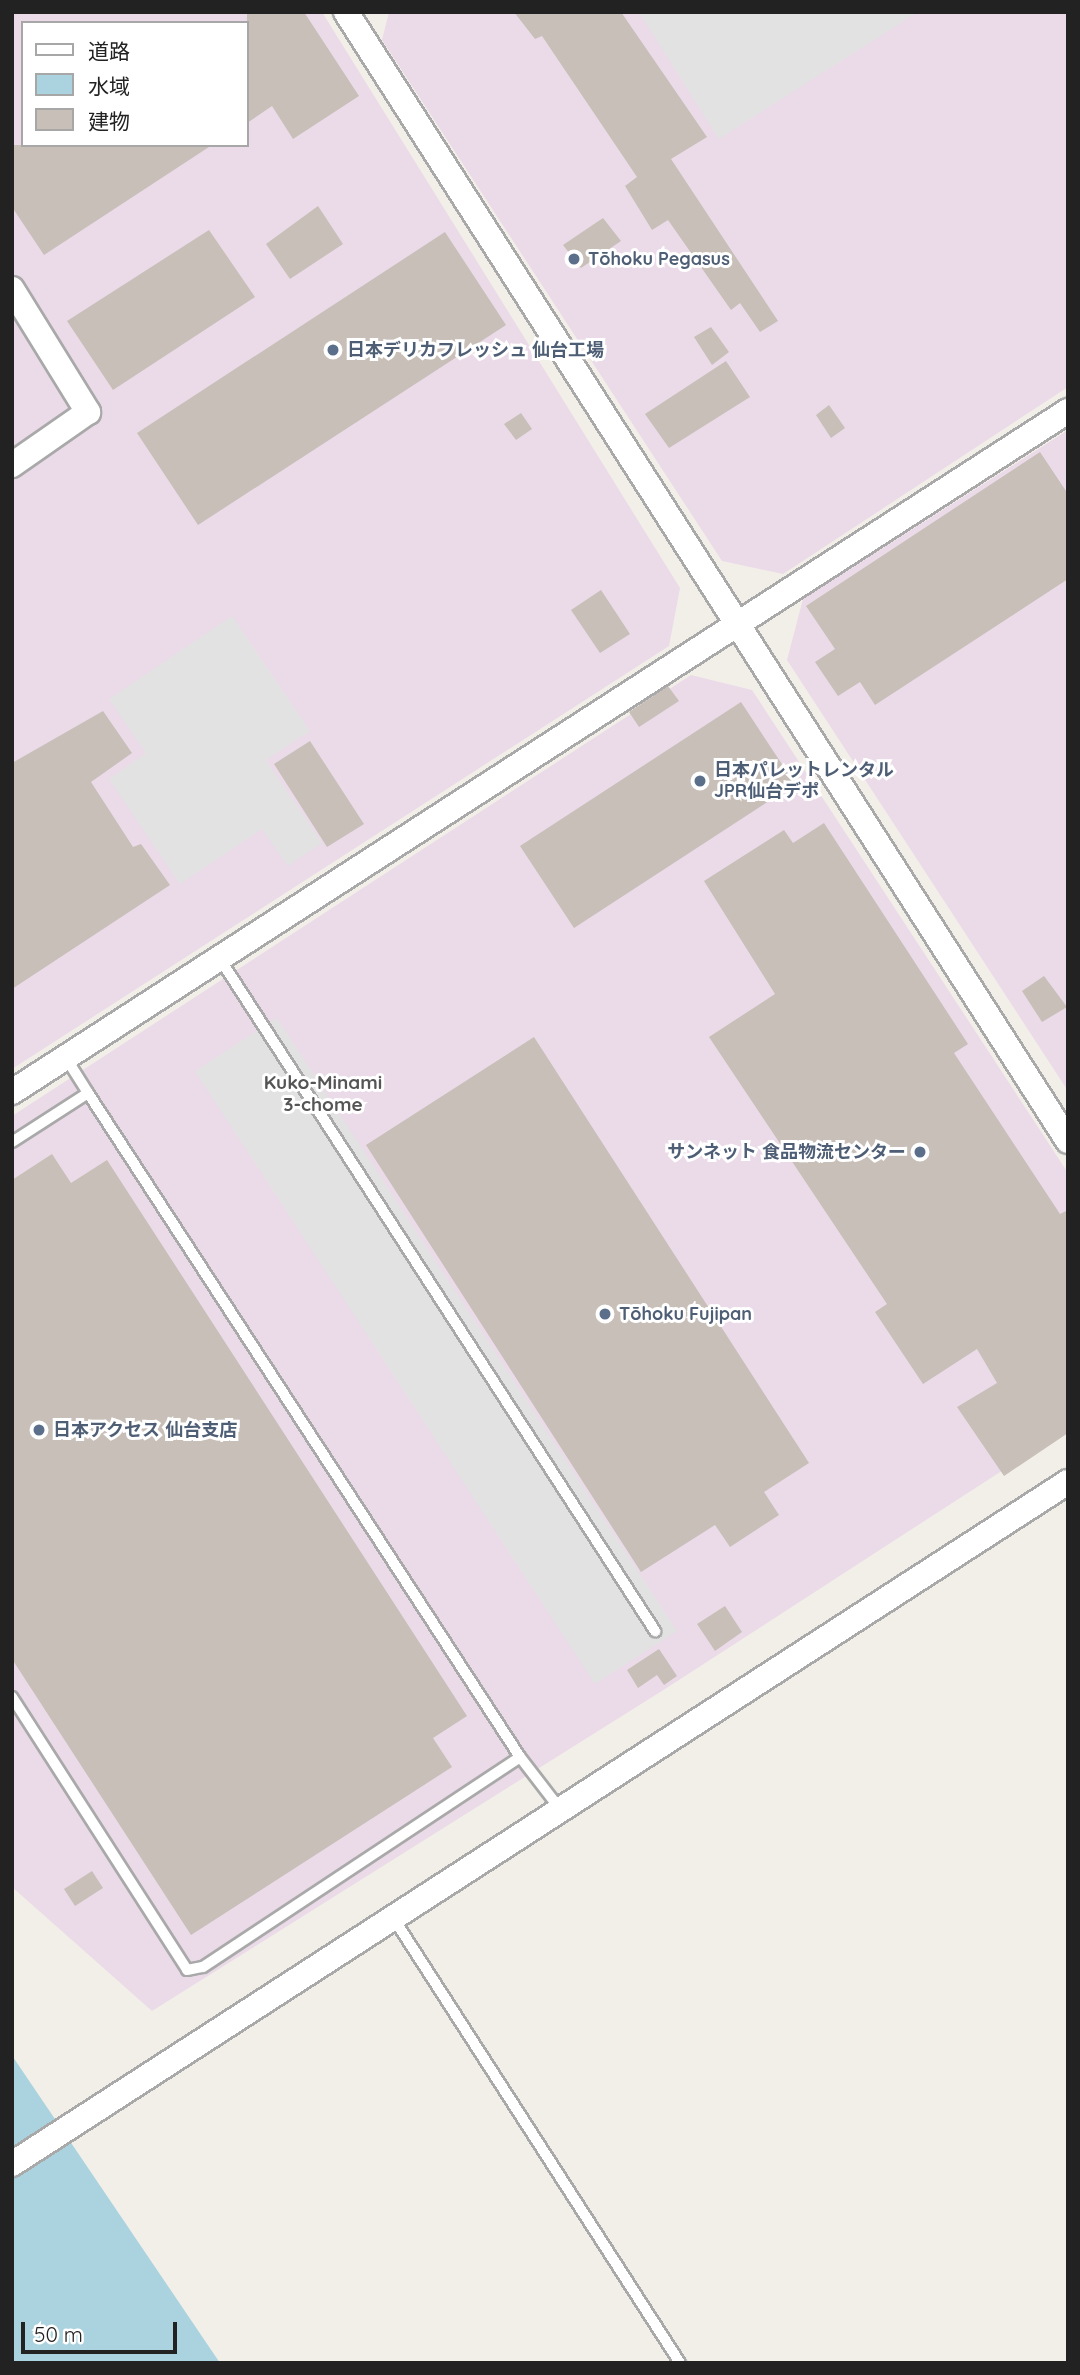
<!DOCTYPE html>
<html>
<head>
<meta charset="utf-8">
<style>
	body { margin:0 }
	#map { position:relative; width:1080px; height:2375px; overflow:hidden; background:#f2efe9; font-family:Quicksand,"Noto Sans JP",sans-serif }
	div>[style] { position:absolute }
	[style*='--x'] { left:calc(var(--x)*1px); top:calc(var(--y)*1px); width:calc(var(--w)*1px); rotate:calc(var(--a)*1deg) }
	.industrial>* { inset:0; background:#ebdbe8 }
	.parking>* { inset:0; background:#e2e2e2 }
	.water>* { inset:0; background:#aad3df }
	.building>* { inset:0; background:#c7bfb8 }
	.roads { filter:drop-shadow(2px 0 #a9a9a9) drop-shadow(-2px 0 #a9a9a9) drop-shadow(0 2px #a9a9a9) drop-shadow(0 -2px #a9a9a9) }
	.service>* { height:10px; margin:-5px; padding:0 5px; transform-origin:5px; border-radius:5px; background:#fff }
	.tertiary>* { height:24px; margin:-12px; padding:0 12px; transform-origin:12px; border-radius:12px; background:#fff }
	.dots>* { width:19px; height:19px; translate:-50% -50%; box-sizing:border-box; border:4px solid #fff; border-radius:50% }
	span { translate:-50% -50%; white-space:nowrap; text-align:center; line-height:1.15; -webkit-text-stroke:6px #fff; paint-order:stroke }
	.service-label { font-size:18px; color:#4e5e75; font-weight:700 }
	.left { translate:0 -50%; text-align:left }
	.right { translate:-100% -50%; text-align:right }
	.neighbourhood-label { font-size:19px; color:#555; font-weight:700 }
	.frame { position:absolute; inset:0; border:14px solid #222; pointer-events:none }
	.legend { position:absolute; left:21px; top:21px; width:228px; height:126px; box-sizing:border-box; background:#fff; border:2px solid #a7a7a7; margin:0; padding:9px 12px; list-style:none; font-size:21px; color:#222 }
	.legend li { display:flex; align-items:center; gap:14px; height:35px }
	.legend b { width:35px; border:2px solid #a7a7a7 }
	.scale { position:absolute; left:21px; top:2322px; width:156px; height:32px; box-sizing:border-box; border:4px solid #222; border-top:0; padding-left:9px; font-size:21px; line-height:24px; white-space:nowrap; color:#222; -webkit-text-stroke:5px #fff; paint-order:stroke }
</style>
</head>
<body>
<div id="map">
	<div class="industrial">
		<div style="clip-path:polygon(evenodd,12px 12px,322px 12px,680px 588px,669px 646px,12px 1069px,12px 12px,23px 23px,247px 23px,247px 145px,23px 145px,23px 23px)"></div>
		<div style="clip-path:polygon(389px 12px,1068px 12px,1068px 387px,783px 574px,722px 561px,382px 40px)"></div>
		<div style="clip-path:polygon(1068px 430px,1068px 1091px,787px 660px,803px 599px)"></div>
		<div style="clip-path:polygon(691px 675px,752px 690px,1068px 1173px,1068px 1428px,665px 1689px,152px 2011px,12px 1887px,12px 1116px)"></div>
	</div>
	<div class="parking">
		<div style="clip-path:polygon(639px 12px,918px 12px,719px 139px)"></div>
		<div style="clip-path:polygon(232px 616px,310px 731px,266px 760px,322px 843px,288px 866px,262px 829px,180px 884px,109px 779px,146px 753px,109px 699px)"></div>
		<div style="clip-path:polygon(277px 1018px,677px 1631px,595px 1684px,195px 1071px)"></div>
	</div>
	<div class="water">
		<div style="clip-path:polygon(12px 2056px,13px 2057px,220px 2363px,12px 2363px)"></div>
	</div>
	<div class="building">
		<div style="clip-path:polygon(247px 12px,304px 12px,359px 96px,293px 139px,272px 106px,247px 123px)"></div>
		<div style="clip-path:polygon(514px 12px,621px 12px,707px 137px,671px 159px,778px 321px,760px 332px,740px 303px,731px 310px,668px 220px,652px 230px,625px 186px,637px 177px,542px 36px,535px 39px)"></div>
		<div style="clip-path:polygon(12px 145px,212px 145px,44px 255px,12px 207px)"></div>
		<div style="clip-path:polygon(318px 206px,343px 244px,290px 279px,266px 244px)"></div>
		<div style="clip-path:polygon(603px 218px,621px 241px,581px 268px,563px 245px)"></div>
		<div style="clip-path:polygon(209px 230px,255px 297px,113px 390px,67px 321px)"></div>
		<div style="clip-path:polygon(445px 232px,506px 325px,198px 525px,137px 433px)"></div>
		<div style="clip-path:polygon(711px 327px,729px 352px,712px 365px,694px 337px)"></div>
		<div style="clip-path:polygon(726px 361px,750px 397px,669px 448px,645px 414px)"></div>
		<div style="clip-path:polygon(829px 405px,845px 428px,831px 438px,816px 415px)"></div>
		<div style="clip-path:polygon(521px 413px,532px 429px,516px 440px,504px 424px)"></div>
		<div style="clip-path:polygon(1040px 452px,1068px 494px,1068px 579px,875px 705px,860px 682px,838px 696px,815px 662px,835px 649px,806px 606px)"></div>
		<div style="clip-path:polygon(601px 590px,630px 634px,600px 653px,571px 610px)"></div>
		<div style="clip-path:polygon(668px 686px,679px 701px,639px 727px,629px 712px)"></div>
		<div style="clip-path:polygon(741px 702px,795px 784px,574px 928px,520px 846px)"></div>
		<div style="clip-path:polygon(103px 711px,132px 753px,91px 782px,133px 847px,141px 844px,170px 885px,12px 989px,12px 763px)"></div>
		<div style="clip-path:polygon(310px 741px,364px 824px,327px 847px,274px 764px)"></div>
		<div style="clip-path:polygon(824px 823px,968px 1044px,954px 1053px,1060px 1214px,1068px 1210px,1068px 1433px,1004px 1476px,957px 1407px,997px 1383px,977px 1349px,923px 1384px,875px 1312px,887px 1304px,709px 1037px,775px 994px,704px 881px,784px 830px,793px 843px)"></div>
		<div style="clip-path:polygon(1044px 976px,1067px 1007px,1042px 1022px,1022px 991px)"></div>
		<div style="clip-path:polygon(534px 1037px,809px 1463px,764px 1492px,779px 1515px,730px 1547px,715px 1525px,641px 1572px,366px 1145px)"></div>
		<div style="clip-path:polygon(52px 1154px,71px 1183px,107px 1160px,467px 1716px,433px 1738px,452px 1767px,191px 1935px,12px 1659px,12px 1180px)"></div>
		<div style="clip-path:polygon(725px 1606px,742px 1632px,715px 1651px,697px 1624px)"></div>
		<div style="clip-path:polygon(659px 1649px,677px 1676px,664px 1685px,657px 1675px,638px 1688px,627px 1670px)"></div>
		<div style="clip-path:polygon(92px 1871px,103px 1888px,75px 1906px,64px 1889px)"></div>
	</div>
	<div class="roads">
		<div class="service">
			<div style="--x:220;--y:959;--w:801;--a:57.08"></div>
			<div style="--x:66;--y:1058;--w:41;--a:57.8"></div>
			<div style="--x:12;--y:1142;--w:90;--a:-32.8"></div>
			<div style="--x:88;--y:1093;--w:792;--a:56.95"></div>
			<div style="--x:520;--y:1757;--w:66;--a:52.4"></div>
			<div style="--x:12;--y:1697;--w:324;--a:57.3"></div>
			<div style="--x:187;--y:1970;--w:16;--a:-11"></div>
			<div style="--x:203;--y:1967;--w:380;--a:-33.5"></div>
			<div style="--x:394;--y:1919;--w:528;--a:57.21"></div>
		</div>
		<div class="tertiary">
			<div style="--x:346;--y:12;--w:1340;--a:57.4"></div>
			<div style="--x:12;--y:289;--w:145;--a:58.3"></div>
			<div style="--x:88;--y:412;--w:93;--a:145.1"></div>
			<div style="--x:12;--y:1092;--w:1257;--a:-32.82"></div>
			<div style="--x:12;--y:2164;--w:1257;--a:-32.86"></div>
		</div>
	</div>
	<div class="dots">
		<div style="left:574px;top:259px;background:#5c6f8a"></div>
		<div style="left:333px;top:350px;background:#5c6f8a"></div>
		<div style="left:700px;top:781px;background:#5c6f8a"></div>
		<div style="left:920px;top:1152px;background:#5c6f8a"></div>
		<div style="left:605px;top:1314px;background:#5c6f8a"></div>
		<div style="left:39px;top:1430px;background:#5c6f8a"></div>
	</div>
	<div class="service-label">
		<span class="left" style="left:588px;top:259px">Tōhoku Pegasus</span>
		<span class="left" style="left:347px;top:350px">日本デリカフレッシュ 仙台工場</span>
		<span class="left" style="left:714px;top:781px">日本パレットレンタル<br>JPR仙台デポ</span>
		<span class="right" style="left:906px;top:1152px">サンネット 食品物流センター</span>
		<span class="left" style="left:619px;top:1314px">Tōhoku Fujipan</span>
		<span class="left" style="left:53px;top:1430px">日本アクセス 仙台支店</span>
	</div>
	<div class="neighbourhood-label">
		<span style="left:323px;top:1094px">Kuko-Minami<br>3-chome</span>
	</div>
	<div class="frame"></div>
	<ul class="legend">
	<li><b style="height:9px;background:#fff"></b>道路</li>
	<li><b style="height:19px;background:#aad3df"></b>水域</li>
	<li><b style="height:19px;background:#c7bfb8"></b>建物</li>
	</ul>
	<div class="scale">50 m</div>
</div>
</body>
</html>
